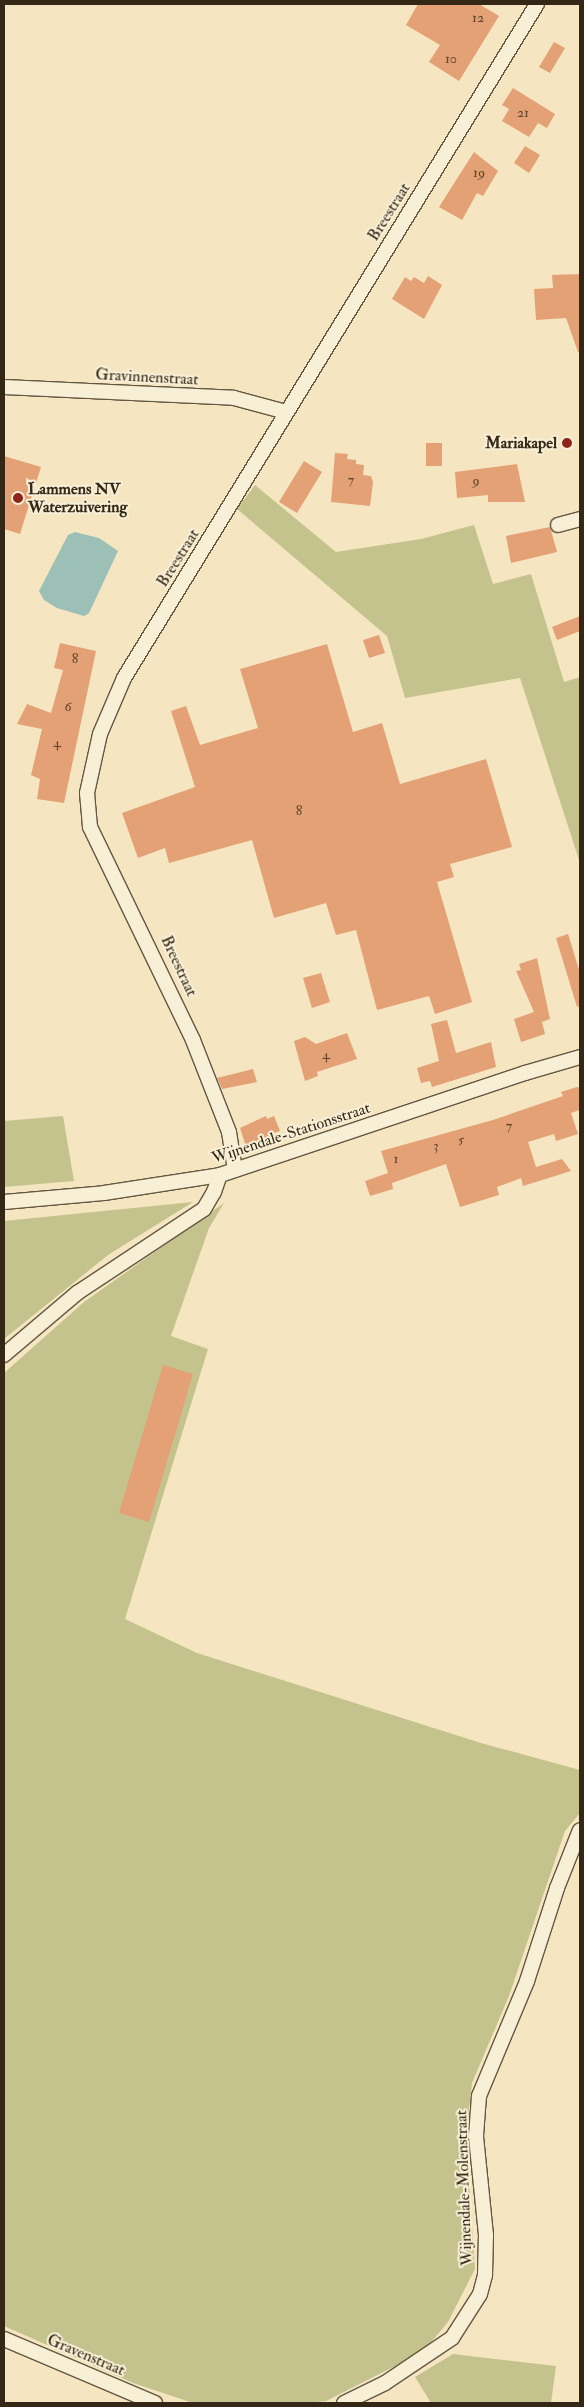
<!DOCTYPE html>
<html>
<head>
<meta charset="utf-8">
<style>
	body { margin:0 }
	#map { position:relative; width:584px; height:2407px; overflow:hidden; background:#f5e6c1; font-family:"IM FELL Double Pica",serif }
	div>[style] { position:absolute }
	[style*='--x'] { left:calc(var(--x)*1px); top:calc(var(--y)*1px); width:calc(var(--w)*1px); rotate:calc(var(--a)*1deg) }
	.green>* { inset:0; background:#c4c38d }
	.water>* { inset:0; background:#9cbfb6 }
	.building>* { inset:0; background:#e3a175 }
	.roads { filter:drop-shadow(1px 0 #645740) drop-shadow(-1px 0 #645740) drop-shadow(0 1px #645740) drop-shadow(0 -1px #645740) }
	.minor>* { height:14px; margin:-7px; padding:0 7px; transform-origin:7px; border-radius:7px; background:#f8efd7 }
	.dots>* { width:14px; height:14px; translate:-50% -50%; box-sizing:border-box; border:2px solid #f8efd7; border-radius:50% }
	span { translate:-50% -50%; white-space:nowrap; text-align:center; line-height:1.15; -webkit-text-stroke:4px #f8efd7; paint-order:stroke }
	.number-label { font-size:14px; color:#60462d }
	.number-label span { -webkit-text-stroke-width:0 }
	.street-label { font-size:16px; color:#342715 }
	.poi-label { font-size:16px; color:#342715; font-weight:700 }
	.right { translate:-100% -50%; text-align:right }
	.left { translate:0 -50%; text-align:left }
	.frame { position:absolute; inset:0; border:5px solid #342715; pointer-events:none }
</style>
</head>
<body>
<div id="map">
	<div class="green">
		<div style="clip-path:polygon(255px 485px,336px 552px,421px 539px,474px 525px,493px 584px,531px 574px,564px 682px,580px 677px,580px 863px,520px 678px,405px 698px,387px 636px,237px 509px)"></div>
		<div style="clip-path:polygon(63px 1116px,74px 1181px,4px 1187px,4px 1121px)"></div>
		<div style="clip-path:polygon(193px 1202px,108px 1255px,4px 1339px,4px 1221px)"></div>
		<div style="clip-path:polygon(224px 1203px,209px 1228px,171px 1336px,208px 1349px,125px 1619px,197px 1653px,481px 1743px,580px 1770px,580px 1813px,565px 1831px,509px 1996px,472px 2083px,466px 2137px,475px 2269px,448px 2322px,423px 2352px,326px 2401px,308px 2403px,193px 2403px,133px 2383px,4px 2326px,4px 1373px,84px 1302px)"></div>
		<div style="clip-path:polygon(453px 2354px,556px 2366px,551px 2403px,431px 2403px,415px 2377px)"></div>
	</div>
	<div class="water">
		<div style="clip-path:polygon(75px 532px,99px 538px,118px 551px,89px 613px,84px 616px,57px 608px,44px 600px,39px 591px,68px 535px)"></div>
	</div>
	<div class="building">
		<div style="clip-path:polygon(418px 4px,479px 4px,499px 16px,459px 81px,429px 62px,440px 45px,406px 25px)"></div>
		<div style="clip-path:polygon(554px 42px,565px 48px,550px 73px,539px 67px)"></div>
		<div style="clip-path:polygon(513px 88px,555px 114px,547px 128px,538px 123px,529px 137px,502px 121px,509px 109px,502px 105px)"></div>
		<div style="clip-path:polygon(525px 146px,540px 155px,529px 173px,514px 163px)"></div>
		<div style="clip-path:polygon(474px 152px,498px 171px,483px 196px,477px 193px,462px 220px,439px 207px)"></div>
		<div style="clip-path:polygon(580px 274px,580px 352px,578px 352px,566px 318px,536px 320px,534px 289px,553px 288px,552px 275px)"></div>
		<div style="clip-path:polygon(428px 276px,442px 285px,424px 319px,392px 299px,405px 277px,411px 281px,414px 277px,424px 283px)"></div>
		<div style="clip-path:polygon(426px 443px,442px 443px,442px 466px,426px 466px)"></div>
		<div style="clip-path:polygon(335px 453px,348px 454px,347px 459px,356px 460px,356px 464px,364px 465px,363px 475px,371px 476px,373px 482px,370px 506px,331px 502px)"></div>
		<div style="clip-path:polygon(4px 456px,41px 467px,20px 534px,4px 529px)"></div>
		<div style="clip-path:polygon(304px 461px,322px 472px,297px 513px,279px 502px)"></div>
		<div style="clip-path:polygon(517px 464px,525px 502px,488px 502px,488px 495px,457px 498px,455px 472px)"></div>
		<div style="clip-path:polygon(550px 527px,557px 552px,511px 563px,506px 536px)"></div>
		<div style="clip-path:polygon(580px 616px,580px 631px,557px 640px,552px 627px)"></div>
		<div style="clip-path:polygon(379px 635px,385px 653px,369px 658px,363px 640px)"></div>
		<div style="clip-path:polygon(60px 643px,96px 651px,64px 803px,37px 799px,40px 779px,31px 775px,42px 729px,17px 724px,27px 704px,51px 713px,63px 670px,54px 668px)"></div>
		<div style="clip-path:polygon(327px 644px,353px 732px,382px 723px,400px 784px,486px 759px,512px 847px,450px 864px,454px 877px,437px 882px,472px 1002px,435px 1014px,429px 996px,377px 1010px,356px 930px,336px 935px,326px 903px,274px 918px,252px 840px,169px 863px,165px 848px,138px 858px,122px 813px,195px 787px,171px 711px,186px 706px,200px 745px,258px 728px,240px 669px)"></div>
		<div style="clip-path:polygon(568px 934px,580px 973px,580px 1006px,577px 1007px,556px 938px)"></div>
		<div style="clip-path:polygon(537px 958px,550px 1019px,542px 1022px,545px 1034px,521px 1042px,514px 1019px,534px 1012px,516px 971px,521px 970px,519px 964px)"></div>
		<div style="clip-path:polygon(321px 973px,330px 1002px,312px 1008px,303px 978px)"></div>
		<div style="clip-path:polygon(447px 1020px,456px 1053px,491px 1042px,496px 1067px,432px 1087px,430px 1081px,421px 1083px,417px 1068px,439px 1061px,431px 1024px)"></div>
		<div style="clip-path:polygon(347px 1033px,357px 1059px,317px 1072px,318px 1076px,305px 1081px,294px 1041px,305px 1037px,316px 1044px)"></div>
		<div style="clip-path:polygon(253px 1069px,257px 1082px,222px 1089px,217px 1078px)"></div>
		<div style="clip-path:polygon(577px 1087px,580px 1088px,580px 1110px,571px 1113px,578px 1134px,556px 1141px,554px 1134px,528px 1142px,536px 1167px,562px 1159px,571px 1171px,523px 1186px,521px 1178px,497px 1187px,499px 1195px,460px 1207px,446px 1164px,392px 1183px,393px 1189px,370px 1196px,365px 1181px,388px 1173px,381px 1151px,493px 1120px,563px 1096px,561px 1092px)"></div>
		<div style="clip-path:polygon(266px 1116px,267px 1119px,274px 1116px,280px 1131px,271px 1134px,274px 1141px,247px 1150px,240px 1128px)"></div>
		<div style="clip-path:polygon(163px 1365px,193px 1374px,149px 1522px,119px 1513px)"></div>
	</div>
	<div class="roads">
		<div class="minor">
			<div style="--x:4;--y:387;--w:230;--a:2.7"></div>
			<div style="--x:234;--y:398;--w:54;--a:15.1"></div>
			<div style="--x:558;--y:525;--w:23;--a:-15"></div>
			<div style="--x:235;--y:1170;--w:38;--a:-99"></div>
			<div style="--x:229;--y:1132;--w:99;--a:-111.4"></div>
			<div style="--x:193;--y:1040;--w:237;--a:-115.8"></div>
			<div style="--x:90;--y:827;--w:34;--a:-95"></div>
			<div style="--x:87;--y:793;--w:60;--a:-77.6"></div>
			<div style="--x:100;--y:734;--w:61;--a:-66.8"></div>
			<div style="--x:124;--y:678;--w:790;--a:-58.5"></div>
			<div style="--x:4;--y:1202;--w:100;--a:-5.1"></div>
			<div style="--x:104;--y:1193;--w:117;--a:-8.8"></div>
			<div style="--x:220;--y:1175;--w:322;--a:-18.5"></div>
			<div style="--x:525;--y:1073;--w:57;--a:-16.2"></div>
			<div style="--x:4;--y:1355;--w:96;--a:-40.3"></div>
			<div style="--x:77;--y:1293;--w:152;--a:-33.5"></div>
			<div style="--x:204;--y:1209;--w:20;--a:-60"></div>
			<div style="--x:214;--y:1192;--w:18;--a:-71"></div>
			<div style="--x:4;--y:2339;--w:164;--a:23"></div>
			<div style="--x:344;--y:2403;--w:46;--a:-26"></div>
			<div style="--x:385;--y:2383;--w:81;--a:-33.9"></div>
			<div style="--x:452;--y:2338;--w:52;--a:-57.5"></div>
			<div style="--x:480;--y:2294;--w:20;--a:-75"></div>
			<div style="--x:485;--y:2275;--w:40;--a:-88.6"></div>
			<div style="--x:486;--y:2235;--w:100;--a:-95.8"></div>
			<div style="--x:476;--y:2136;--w:40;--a:-85.7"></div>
			<div style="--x:479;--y:2096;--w:125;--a:-67.3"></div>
			<div style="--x:527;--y:1981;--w:98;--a:-72.1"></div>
			<div style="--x:557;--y:1888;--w:62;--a:-68.4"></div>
		</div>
	</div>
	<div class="dots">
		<div style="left:567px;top:443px;background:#8f2418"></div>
		<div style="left:18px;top:498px;background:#8f2418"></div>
	</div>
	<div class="number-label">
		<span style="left:478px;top:18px">12</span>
		<span style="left:451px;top:59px">10</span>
		<span style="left:523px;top:113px">21</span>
		<span style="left:479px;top:173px">19</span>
		<span style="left:351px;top:480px">7</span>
		<span style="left:476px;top:481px">9</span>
		<span style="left:75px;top:659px">8</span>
		<span style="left:68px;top:707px">6</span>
		<span style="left:57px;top:743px">4</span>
		<span style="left:299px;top:811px">8</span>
		<span style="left:326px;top:1055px">4</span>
		<span style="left:509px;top:1126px">7</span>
		<span style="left:461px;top:1140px">5</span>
		<span style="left:436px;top:1146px">3</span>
		<span style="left:396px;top:1159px">1</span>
	</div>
	<div class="street-label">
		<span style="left:389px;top:212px;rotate:-58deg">Breestraat</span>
		<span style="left:147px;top:377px;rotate:3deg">Gravinnenstraat</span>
		<span style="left:178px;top:558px;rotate:-58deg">Breestraat</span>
		<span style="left:179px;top:966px;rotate:65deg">Breestraat</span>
		<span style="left:291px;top:1133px;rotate:-18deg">Wijnendale-Stationsstraat</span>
		<span style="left:464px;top:2188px;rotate:-92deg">Wijnendale-Molenstraat</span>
		<span style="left:86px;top:2355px;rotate:23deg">Gravenstraat</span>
	</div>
	<div class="poi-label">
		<span class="right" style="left:557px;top:443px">Mariakapel</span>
		<span class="left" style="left:28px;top:498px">Lammens NV<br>Waterzuivering</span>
	</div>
	<div class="frame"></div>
</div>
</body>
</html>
